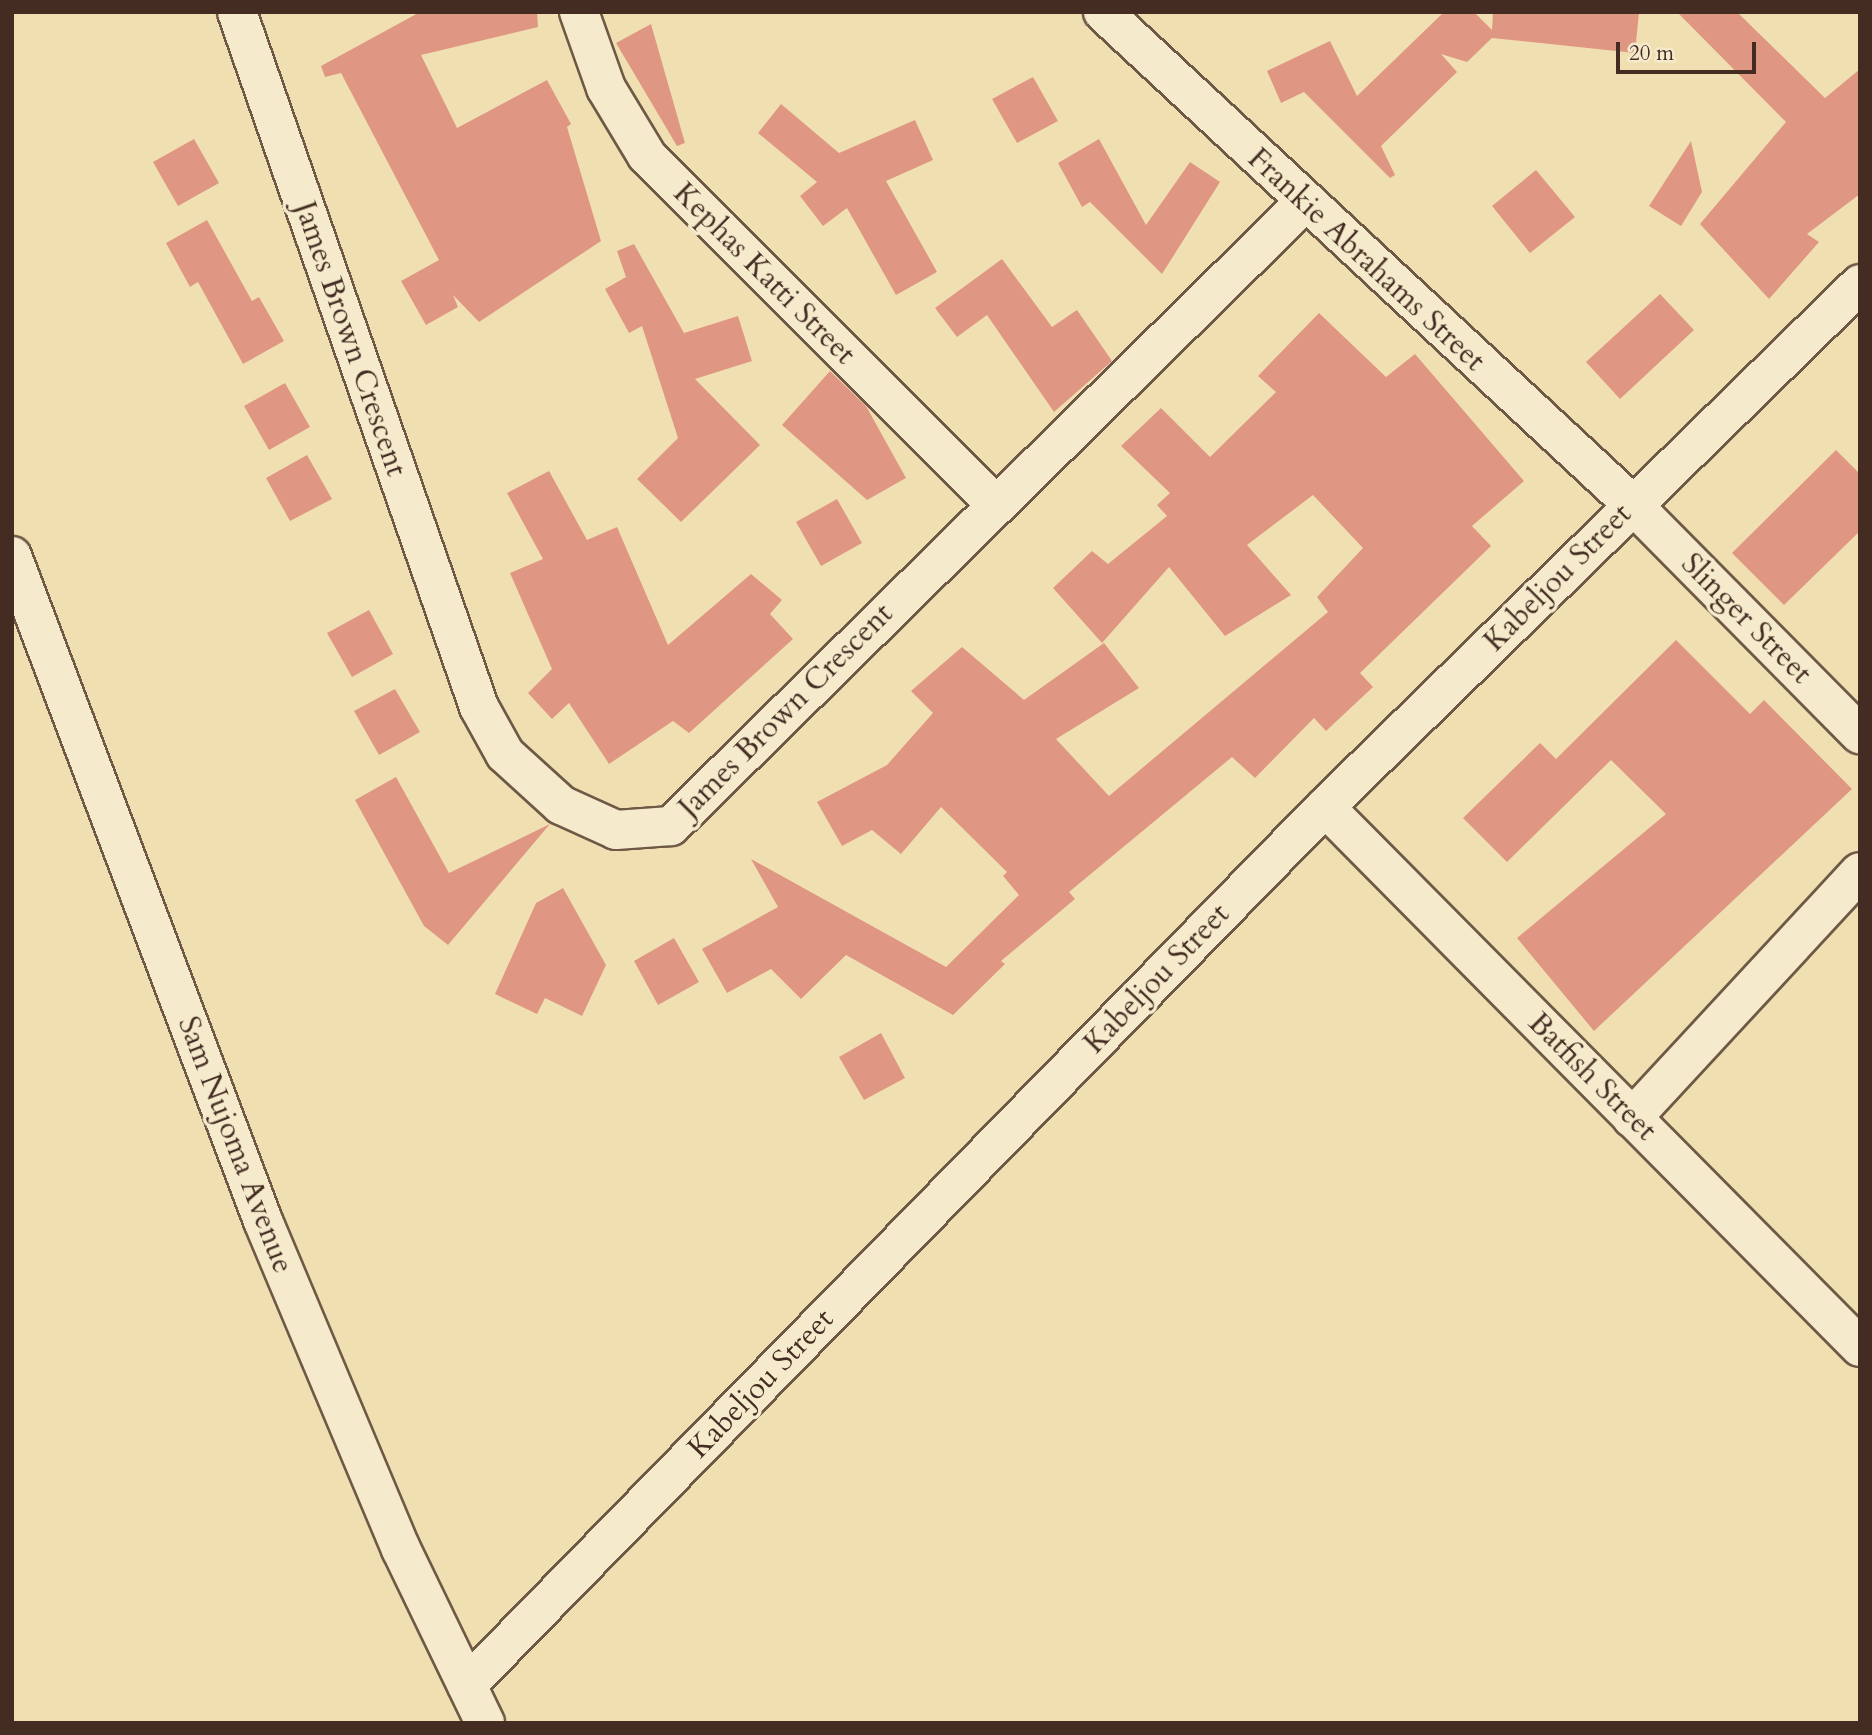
<!DOCTYPE html>
<html>
<head>
<meta charset="utf-8">
<style>
	body { margin:0 }
	#map { position:relative; width:1872px; height:1735px; overflow:hidden; background:#f0e0b1; font-family:Cardo,serif }
	div>[style] { position:absolute }
	[style*='--x'] { left:calc(var(--x)*1px); top:calc(var(--y)*1px); width:calc(var(--w)*1px); rotate:calc(var(--a)*1deg) }
	.building>* { inset:0; background:#df9784 }
	.roads { filter:drop-shadow(2px 0 #6f5946) drop-shadow(-2px 0 #6f5946) drop-shadow(0 2px #6f5946) drop-shadow(0 -2px #6f5946) }
	.minor>* { height:38px; margin:-19px; padding:0 19px; transform-origin:19px; border-radius:19px; background:#f5ebcc }
	.tertiary>* { height:38px; margin:-19px; padding:0 19px; transform-origin:19px; border-radius:19px; background:#f5ebcc }
	span { translate:-50% -50%; white-space:nowrap; text-align:center; line-height:1.15; -webkit-text-stroke:7px #f5ebcc; paint-order:stroke }
	.street-label { font-size:30px; color:#442c23 }
	.frame { position:absolute; inset:0; border:14px solid #442c23; pointer-events:none }
	.scale { position:absolute; left:1616px; top:42px; width:140px; height:32px; box-sizing:border-box; border:4px solid #442c23; border-top:0; padding-left:9px; font-size:21px; line-height:24px; white-space:nowrap; color:#442c23; -webkit-text-stroke:5px #f5ebcc; paint-order:stroke }
</style>
</head>
<body>
<div id="map">
	<div class="building">
		<div style="clip-path:polygon(420px 12px,537px 12px,538px 27px,421px 55px,457px 128px,547px 80px,571px 124px,567px 127px,601px 241px,479px 322px,453px 295px,458px 307px,426px 325px,401px 281px,439px 260px,341px 73px,325px 77px,321px 66px)"></div>
		<div style="clip-path:polygon(1444px 12px,1474px 12px,1492px 30px,1493px 12px,1639px 12px,1635px 53px,1492px 38px,1467px 62px,1441px 54px,1457px 72px,1381px 146px,1395px 175px,1390px 178px,1304px 92px,1281px 103px,1267px 71px,1330px 41px,1357px 96px)"></div>
		<div style="clip-path:polygon(1677px 12px,1737px 12px,1825px 98px,1860px 69px,1860px 194px,1807px 234px,1819px 242px,1769px 299px,1700px 224px,1786px 122px)"></div>
		<div style="clip-path:polygon(651px 24px,685px 143px,677px 146px,616px 43px)"></div>
		<div style="clip-path:polygon(1033px 77px,1058px 121px,1017px 143px,992px 99px)"></div>
		<div style="clip-path:polygon(781px 104px,839px 153px,915px 120px,933px 160px,886px 181px,937px 272px,896px 295px,847px 208px,823px 226px,800px 196px,817px 182px,758px 133px)"></div>
		<div style="clip-path:polygon(194px 139px,219px 183px,178px 206px,153px 162px)"></div>
		<div style="clip-path:polygon(1099px 139px,1146px 225px,1190px 162px,1220px 182px,1162px 274px,1090px 202px,1082px 207px,1058px 163px)"></div>
		<div style="clip-path:polygon(1691px 141px,1702px 192px,1681px 226px,1649px 206px)"></div>
		<div style="clip-path:polygon(1536px 170px,1575px 217px,1530px 253px,1492px 206px)"></div>
		<div style="clip-path:polygon(207px 220px,252px 301px,259px 297px,284px 341px,243px 364px,198px 282px,190px 287px,166px 243px)"></div>
		<div style="clip-path:polygon(634px 244px,684px 333px,738px 316px,752px 361px,695px 379px,760px 445px,681px 522px,637px 479px,678px 438px,642px 326px,629px 333px,605px 289px,626px 277px,617px 251px)"></div>
		<div style="clip-path:polygon(1002px 259px,1052px 327px,1077px 310px,1112px 361px,1054px 412px,987px 315px,957px 337px,935px 308px)"></div>
		<div style="clip-path:polygon(1660px 294px,1694px 330px,1620px 399px,1586px 362px)"></div>
		<div style="clip-path:polygon(1319px 313px,1386px 377px,1415px 354px,1524px 481px,1472px 526px,1491px 546px,1360px 673px,1373px 687px,1326px 731px,1314px 718px,1255px 778px,1232px 757px,1069px 892px,1075px 899px,1001px 961px,1005px 964px,953px 1015px,846px 955px,801px 999px,771px 969px,727px 993px,702px 949px,778px 907px,751px 859px,946px 967px,1019px 895px,1003px 876px,1007px 872px,941px 807px,901px 854px,872px 830px,842px 846px,817px 802px,887px 765px,933px 713px,911px 691px,962px 647px,1024px 700px,1104px 643px,1139px 688px,1056px 739px,1109px 796px,1328px 612px,1317px 597px,1363px 548px,1313px 495px,1247px 545px,1291px 595px,1225px 636px,1169px 567px,1102px 643px,1053px 588px,1092px 551px,1108px 564px,1167px 516px,1157px 505px,1170px 493px,1121px 446px,1161px 408px,1210px 457px,1276px 392px,1258px 376px)"></div>
		<div style="clip-path:polygon(830px 371px,866px 406px,906px 478px,867px 500px,782px 425px)"></div>
		<div style="clip-path:polygon(285px 383px,310px 427px,269px 450px,244px 406px)"></div>
		<div style="clip-path:polygon(1836px 450px,1860px 474px,1860px 531px,1784px 605px,1732px 553px)"></div>
		<div style="clip-path:polygon(307px 455px,332px 499px,290px 521px,266px 478px)"></div>
		<div style="clip-path:polygon(549px 471px,587px 540px,617px 527px,668px 645px,751px 574px,782px 600px,770px 614px,793px 639px,689px 733px,673px 721px,609px 764px,569px 703px,552px 719px,528px 693px,552px 669px,510px 573px,543px 559px,507px 493px)"></div>
		<div style="clip-path:polygon(837px 499px,862px 543px,821px 566px,796px 522px)"></div>
		<div style="clip-path:polygon(369px 610px,393px 654px,352px 677px,327px 633px)"></div>
		<div style="clip-path:polygon(1676px 640px,1750px 714px,1764px 700px,1852px 789px,1594px 1031px,1517px 938px,1666px 814px,1611px 760px,1507px 862px,1463px 818px,1540px 743px,1556px 759px)"></div>
		<div style="clip-path:polygon(395px 689px,420px 732px,379px 755px,354px 711px)"></div>
		<div style="clip-path:polygon(396px 777px,449px 873px,550px 824px,448px 945px,424px 926px,355px 800px)"></div>
		<div style="clip-path:polygon(563px 888px,606px 965px,582px 1016px,545px 998px,537px 1014px,495px 994px,536px 903px)"></div>
		<div style="clip-path:polygon(674px 938px,699px 982px,658px 1005px,634px 961px)"></div>
		<div style="clip-path:polygon(881px 1033px,905px 1078px,864px 1100px,839px 1057px)"></div>
	</div>
	<div class="roads">
		<div class="minor">
			<div style="--x:237;--y:12;--w:736;--a:70.8"></div>
			<div style="--x:479;--y:707;--w:54;--a:61"></div>
			<div style="--x:505;--y:754;--w:76;--a:42.3"></div>
			<div style="--x:561;--y:805;--w:60;--a:24.4"></div>
			<div style="--x:616;--y:830;--w:55;--a:-4.2"></div>
			<div style="--x:671;--y:826;--w:887;--a:-44.54"></div>
			<div style="--x:579;--y:12;--w:81;--a:70.4"></div>
			<div style="--x:606;--y:88;--w:79;--a:58.9"></div>
			<div style="--x:647;--y:156;--w:492;--a:45"></div>
			<div style="--x:1103;--y:12;--w:722;--a:42.92"></div>
			<div style="--x:1632;--y:504;--w:324;--a:45.3"></div>
			<div style="--x:1325;--y:807;--w:760;--a:45.27"></div>
			<div style="--x:1632;--y:1118;--w:335;--a:-47.2"></div>
		</div>
		<div class="tertiary">
			<div style="--x:12;--y:556;--w:711;--a:69.32"></div>
			<div style="--x:263;--y:1221;--w:356;--a:67.2"></div>
			<div style="--x:401;--y:1549;--w:193;--a:64.2"></div>
			<div style="--x:467;--y:1685;--w:1228;--a:-45.66"></div>
			<div style="--x:1325;--y:807;--w:748;--a:-44.35"></div>
		</div>
	</div>
	<div class="street-label">
		<span style="left:1366px;top:260px;rotate:43deg">Frankie Abrahams Street</span>
		<span style="left:764px;top:274px;rotate:45deg">Kephas Katti Street</span>
		<span style="left:350px;top:339px;rotate:71deg">James Brown Crescent</span>
		<span style="left:1558px;top:578px;rotate:-45deg">Kabeljou Street</span>
		<span style="left:1746px;top:619px;rotate:45deg">Slinger Street</span>
		<span style="left:786px;top:711px;rotate:-45deg">James Brown Crescent</span>
		<span style="left:1157px;top:979px;rotate:-46deg">Kabeljou Street</span>
		<span style="left:1592px;top:1077px;rotate:45deg">Batfish Street</span>
		<span style="left:235px;top:1145px;rotate:69deg">Sam Nujoma Avenue</span>
		<span style="left:761px;top:1384px;rotate:-46deg">Kabeljou Street</span>
	</div>
	<div class="frame"></div>
	<div class="scale">20 m</div>
</div>
</body>
</html>
